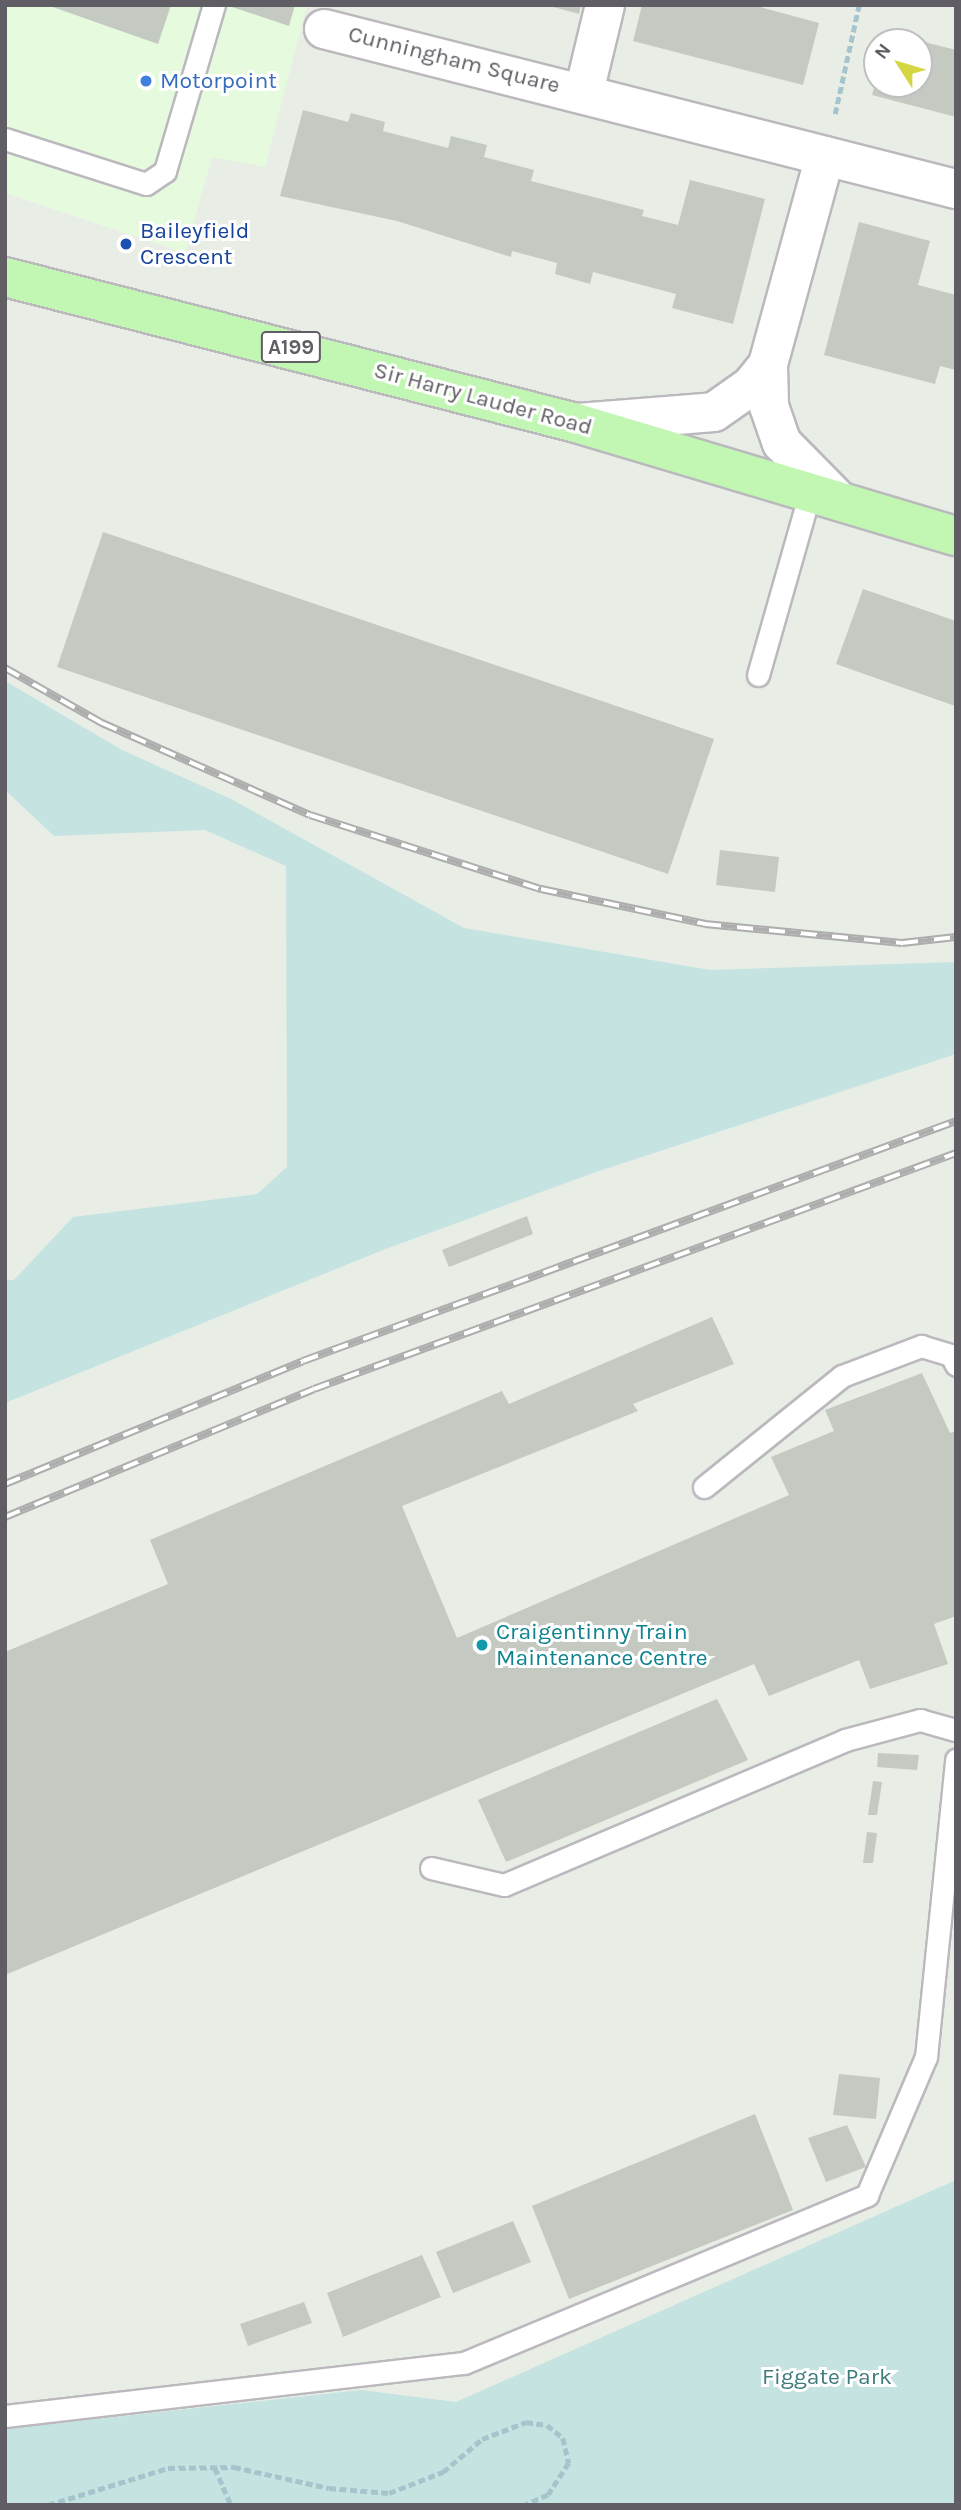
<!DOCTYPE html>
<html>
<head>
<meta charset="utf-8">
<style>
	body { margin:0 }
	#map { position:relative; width:961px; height:2510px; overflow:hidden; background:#e8eee6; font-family:Karla,sans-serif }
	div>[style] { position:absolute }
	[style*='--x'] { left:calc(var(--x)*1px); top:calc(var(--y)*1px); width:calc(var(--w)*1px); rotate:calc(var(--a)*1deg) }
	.commercial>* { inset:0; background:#e6fade }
	.green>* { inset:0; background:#c5e3e1 }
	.building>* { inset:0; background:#c4c9c2 }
	.path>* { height:4.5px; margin-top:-2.25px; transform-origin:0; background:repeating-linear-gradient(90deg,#a5c4cc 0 7px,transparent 0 10.5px) }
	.roads { filter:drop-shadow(2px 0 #bbb8be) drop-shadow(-2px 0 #bbb8be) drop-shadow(0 2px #bbb8be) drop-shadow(0 -2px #bbb8be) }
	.lane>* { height:21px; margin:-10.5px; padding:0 10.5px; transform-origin:10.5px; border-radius:10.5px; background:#fff }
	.street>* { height:38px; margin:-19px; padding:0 19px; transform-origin:19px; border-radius:19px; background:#fff }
	.primary>* { height:38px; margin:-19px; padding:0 19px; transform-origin:19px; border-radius:19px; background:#c1f7b2 }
	.rail>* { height:8px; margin-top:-4px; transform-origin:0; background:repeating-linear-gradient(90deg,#fff 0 16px,#aeadae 0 32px); box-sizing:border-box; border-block:2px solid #aeadae }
	.dots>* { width:19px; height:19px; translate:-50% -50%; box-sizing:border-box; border:4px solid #fff; border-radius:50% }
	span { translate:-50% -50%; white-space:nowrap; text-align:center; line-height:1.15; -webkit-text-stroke:6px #fff; paint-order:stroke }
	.shield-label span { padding:2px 5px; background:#fff; border:2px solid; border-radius:5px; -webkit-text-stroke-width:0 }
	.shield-label { font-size:21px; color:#615d64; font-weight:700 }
	.street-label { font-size:23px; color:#615d64 }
	.shop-label { font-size:23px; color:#366cbe }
	.left { translate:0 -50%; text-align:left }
	.transit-label { font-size:23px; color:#164399 }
	.culture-label { font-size:23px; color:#0d838f }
	.park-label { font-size:23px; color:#3d7c7b }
	.frame { position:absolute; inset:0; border:7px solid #615d64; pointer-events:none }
	.north { position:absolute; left:863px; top:28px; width:70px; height:70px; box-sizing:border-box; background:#fff; border:2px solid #c0bec1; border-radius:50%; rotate:307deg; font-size:19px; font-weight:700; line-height:28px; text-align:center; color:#615d64 }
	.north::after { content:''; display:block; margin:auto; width:24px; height:32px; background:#d5d742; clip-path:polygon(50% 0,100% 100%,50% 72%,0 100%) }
</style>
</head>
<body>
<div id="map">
	<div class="commercial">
		<div style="clip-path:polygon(5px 5px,307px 5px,265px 167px,212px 157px,185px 253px,5px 193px)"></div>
	</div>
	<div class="green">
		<div style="clip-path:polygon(5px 681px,122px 750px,231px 799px,464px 928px,710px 970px,956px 962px,956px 1054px,593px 1173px,383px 1250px,5px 1403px,5px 1280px,14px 1280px,73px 1217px,257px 1194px,287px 1167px,286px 866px,205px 830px,54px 836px,5px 790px)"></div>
		<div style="clip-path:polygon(956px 2180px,956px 2505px,5px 2505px,5px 2429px,361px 2390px,456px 2402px)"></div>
	</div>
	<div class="building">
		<div style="clip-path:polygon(47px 5px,171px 5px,158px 44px)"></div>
		<div style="clip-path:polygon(226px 5px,295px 5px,289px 26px)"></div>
		<div style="clip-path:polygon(546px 5px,581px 5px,579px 14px)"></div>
		<div style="clip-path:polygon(642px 5px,753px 5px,819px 23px,803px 85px,633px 41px)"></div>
		<div style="clip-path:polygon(889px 33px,956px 50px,956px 117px,872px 95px,875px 84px,919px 84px,919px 42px,886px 42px)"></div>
		<div style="clip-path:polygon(303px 110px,348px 122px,351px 113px,385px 122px,383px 131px,448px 148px,451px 136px,487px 145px,484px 157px,534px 170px,531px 181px,644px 210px,642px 216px,678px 225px,690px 180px,765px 199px,733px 324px,672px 308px,676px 294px,593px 272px,590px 284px,555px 274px,557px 263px,512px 251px,511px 257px,397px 221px,280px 196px)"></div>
		<div style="clip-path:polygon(859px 222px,930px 241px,918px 285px,956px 295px,956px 370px,940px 366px,935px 384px,824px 355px)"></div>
		<div style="clip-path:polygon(103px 532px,714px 739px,668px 874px,57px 667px)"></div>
		<div style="clip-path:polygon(863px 589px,956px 621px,955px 706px,836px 664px)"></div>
		<div style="clip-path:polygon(720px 850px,779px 857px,775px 892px,716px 885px)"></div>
		<div style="clip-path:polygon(527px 1216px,533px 1234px,449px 1267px,442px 1250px)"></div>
		<div style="clip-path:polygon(712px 1317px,734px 1364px,633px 1404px,638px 1411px,402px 1506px,457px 1638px,789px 1495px,771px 1457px,834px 1431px,825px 1410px,922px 1373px,950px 1433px,956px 1431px,956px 1616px,934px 1624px,948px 1664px,870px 1689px,859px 1660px,769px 1696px,754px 1664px,5px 1975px,5px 1652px,168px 1584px,150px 1540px,502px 1391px,509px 1404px)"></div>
		<div style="clip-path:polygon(717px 1699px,748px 1760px,506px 1862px,478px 1800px)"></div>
		<div style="clip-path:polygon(878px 1753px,919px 1755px,917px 1770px,877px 1767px)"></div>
		<div style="clip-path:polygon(873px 1781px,882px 1782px,877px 1815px,868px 1815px)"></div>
		<div style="clip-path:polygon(867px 1832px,877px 1833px,873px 1863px,863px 1863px)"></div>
		<div style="clip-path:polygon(839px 2074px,880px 2078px,876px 2119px,833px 2115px)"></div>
		<div style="clip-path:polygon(755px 2114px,793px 2210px,569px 2299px,532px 2206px)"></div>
		<div style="clip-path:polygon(847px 2125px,866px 2167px,826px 2182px,808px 2138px)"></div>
		<div style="clip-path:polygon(513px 2221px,531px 2262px,453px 2293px,436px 2252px)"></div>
		<div style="clip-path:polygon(422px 2255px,441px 2297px,343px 2337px,327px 2293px)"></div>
		<div style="clip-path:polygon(304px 2302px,312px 2323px,248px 2346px,240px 2324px)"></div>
	</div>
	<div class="path">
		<div style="--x:835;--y:114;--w:112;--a:-77.6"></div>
		<div style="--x:215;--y:2468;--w:40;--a:66.6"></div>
		<div style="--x:48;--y:2505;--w:126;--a:-17.1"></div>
		<div style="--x:168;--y:2468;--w:66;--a:-0.9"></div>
		<div style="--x:234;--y:2467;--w:97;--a:12.5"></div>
		<div style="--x:329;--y:2488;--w:60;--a:4.8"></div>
		<div style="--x:389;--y:2493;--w:58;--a:-21.3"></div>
		<div style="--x:443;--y:2472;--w:51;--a:-40.2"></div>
		<div style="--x:482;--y:2439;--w:47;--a:-21.1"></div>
		<div style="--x:526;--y:2422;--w:21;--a:8"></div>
		<div style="--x:547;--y:2425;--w:21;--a:39"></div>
		<div style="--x:563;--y:2438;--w:26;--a:77"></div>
		<div style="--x:569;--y:2463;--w:38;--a:123"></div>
		<div style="--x:548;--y:2495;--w:24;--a:156"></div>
	</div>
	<div class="roads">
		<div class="lane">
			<div style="--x:5;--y:139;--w:148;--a:17.7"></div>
			<div style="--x:146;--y:184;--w:23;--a:-34"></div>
			<div style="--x:165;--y:171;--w:173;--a:-73.6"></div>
			<div style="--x:758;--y:675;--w:189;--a:-74.1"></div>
			<div style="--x:704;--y:1487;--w:177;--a:-38.8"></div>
			<div style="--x:842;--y:1376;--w:85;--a:-20.8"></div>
			<div style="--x:921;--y:1346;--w:31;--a:17"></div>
			<div style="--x:951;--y:1355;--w:11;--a:63"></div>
			<div style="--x:431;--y:1868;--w:75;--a:13.1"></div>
			<div style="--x:504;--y:1885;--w:371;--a:-23"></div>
			<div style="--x:845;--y:1740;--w:78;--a:-14.9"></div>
			<div style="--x:920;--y:1720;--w:37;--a:16"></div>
			<div style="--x:5;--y:2416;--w:462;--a:-6.6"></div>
			<div style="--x:464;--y:2363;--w:437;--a:-22.6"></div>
			<div style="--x:867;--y:2195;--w:150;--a:-66.9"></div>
			<div style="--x:926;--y:2057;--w:299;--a:-84.2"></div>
		</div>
		<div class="street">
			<div style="--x:324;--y:29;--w:652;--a:14.21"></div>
			<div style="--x:584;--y:92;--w:89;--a:-76.4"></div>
			<div style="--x:825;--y:156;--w:217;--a:105.3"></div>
			<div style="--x:768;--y:365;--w:41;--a:88.6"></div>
			<div style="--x:769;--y:406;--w:39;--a:71"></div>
			<div style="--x:782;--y:443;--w:81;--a:45.5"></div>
			<div style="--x:578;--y:423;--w:136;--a:-4.6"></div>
			<div style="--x:714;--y:412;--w:45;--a:-35.1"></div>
			<div style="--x:751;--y:386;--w:27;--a:-51"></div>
		</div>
		<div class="primary">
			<div style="--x:5;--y:277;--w:589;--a:14.34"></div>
			<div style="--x:576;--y:423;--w:396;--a:16.6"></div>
		</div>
	</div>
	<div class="rail">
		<div style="--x:5;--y:668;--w:112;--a:29.6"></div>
		<div style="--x:102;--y:723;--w:227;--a:23.9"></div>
		<div style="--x:310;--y:815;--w:243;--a:17.8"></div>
		<div style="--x:541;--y:889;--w:168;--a:12"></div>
		<div style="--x:705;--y:924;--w:198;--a:5.5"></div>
		<div style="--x:902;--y:943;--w:54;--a:-6.3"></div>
		<div style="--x:5;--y:1484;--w:322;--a:-22.4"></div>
		<div style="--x:303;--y:1361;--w:696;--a:-20.18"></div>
		<div style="--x:5;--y:1517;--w:334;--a:-22.5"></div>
		<div style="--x:314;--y:1389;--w:684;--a:-20.18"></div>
	</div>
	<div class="dots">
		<div style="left:146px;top:81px;background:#3f7fe0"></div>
		<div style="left:126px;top:244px;background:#1a4fb4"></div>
		<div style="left:482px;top:1645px;background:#0f9aa8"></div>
	</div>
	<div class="shield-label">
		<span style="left:291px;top:347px">A199</span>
	</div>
	<div class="street-label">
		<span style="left:454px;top:60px;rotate:14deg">Cunningham Square</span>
		<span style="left:483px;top:399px;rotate:15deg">Sir Harry Lauder Road</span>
	</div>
	<div class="shop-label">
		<span class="left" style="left:160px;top:81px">Motorpoint</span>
	</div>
	<div class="transit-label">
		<span class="left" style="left:140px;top:244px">Baileyfield<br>Crescent</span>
	</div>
	<div class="culture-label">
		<span class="left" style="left:496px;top:1645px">Craigentinny Train<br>Maintenance Centre</span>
	</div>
	<div class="park-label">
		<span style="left:827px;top:2377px">Figgate Park</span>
	</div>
	<div class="frame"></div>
	<div class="north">N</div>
</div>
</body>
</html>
